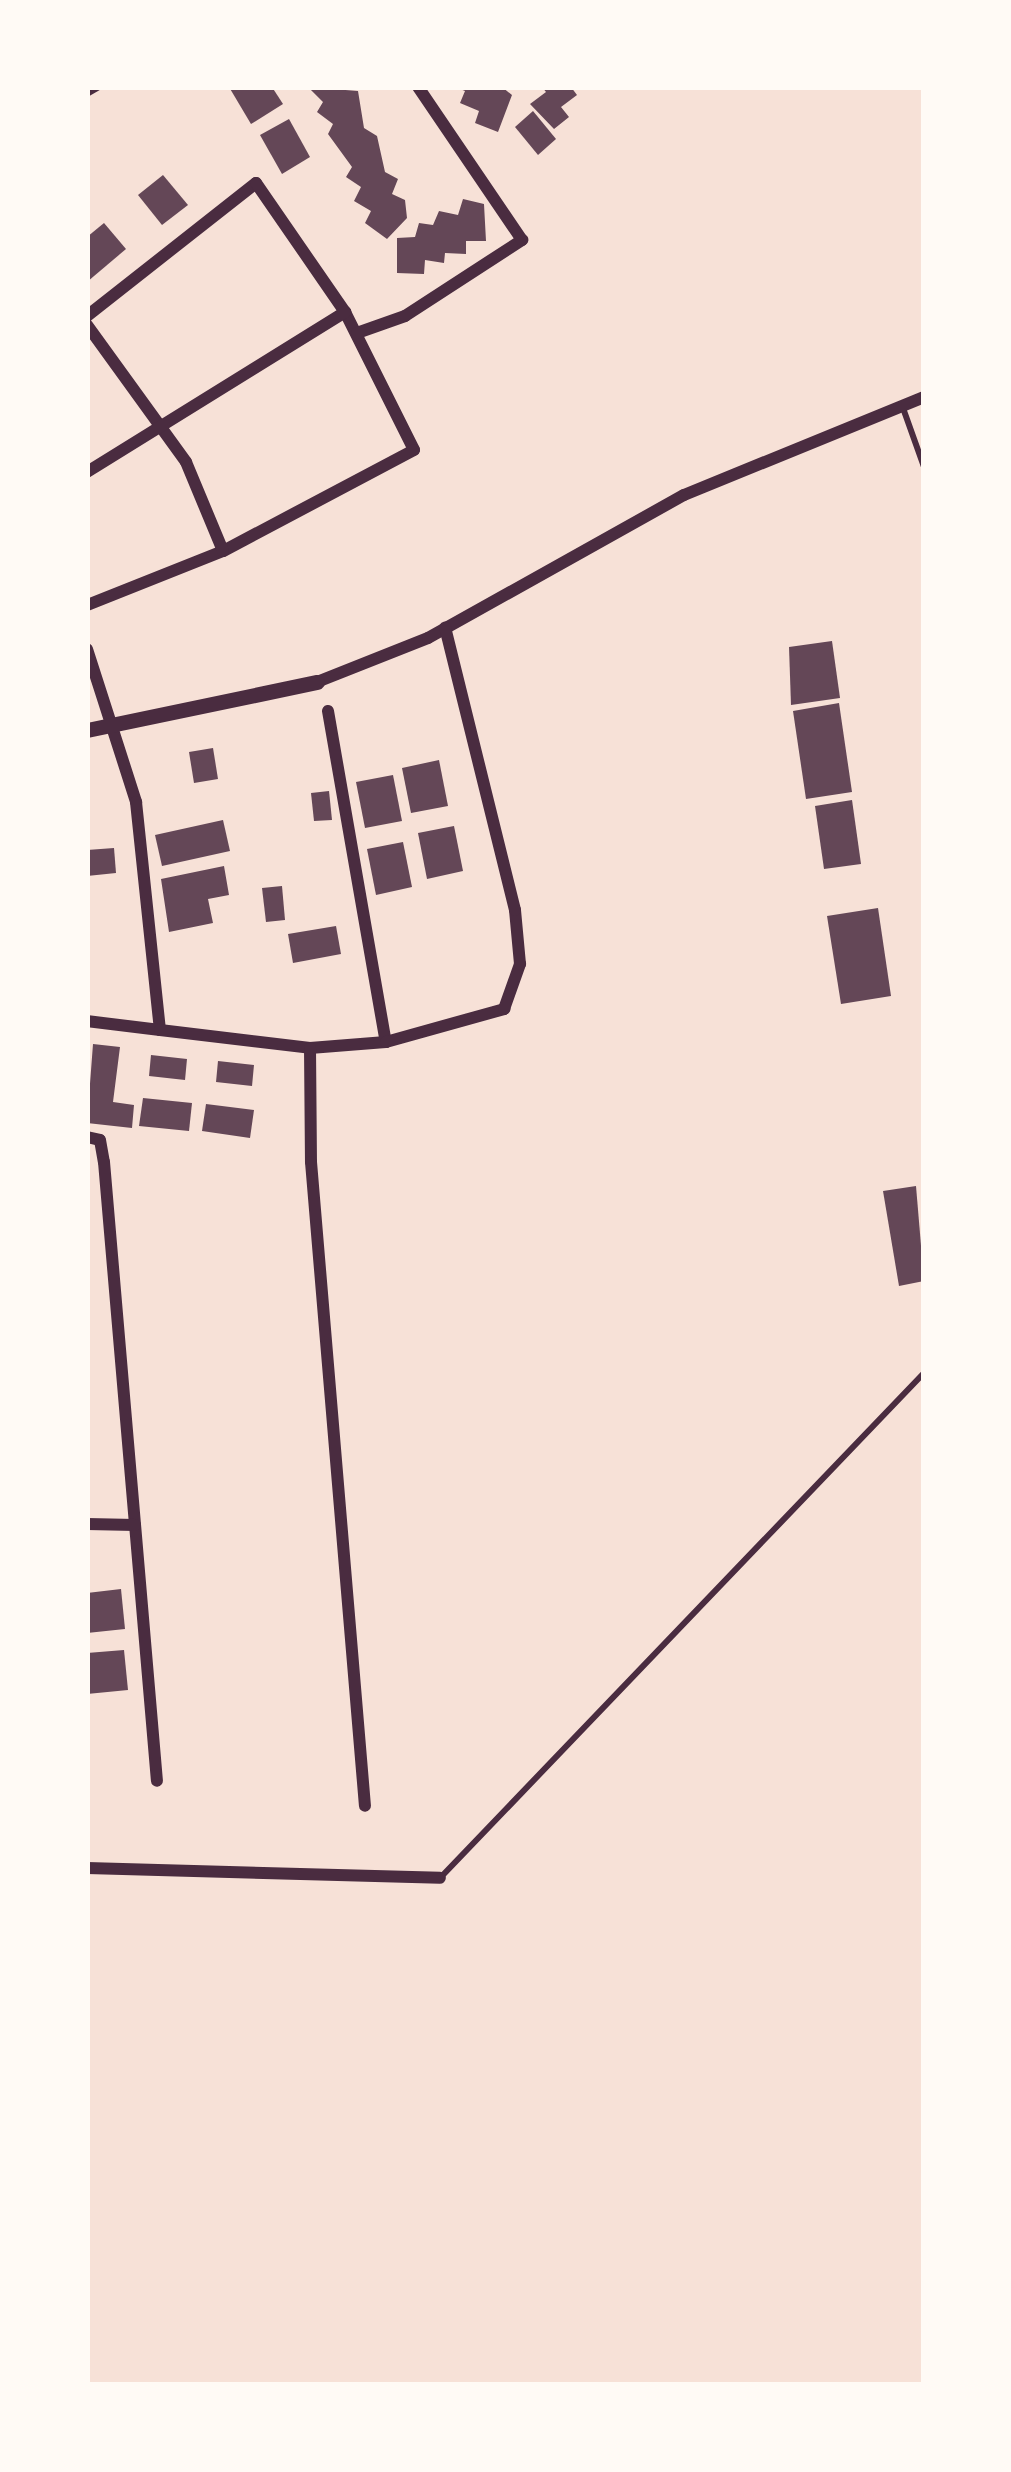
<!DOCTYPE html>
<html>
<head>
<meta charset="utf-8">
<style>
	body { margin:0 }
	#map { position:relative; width:1011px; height:2472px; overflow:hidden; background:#f7e1d7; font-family:Figtree,sans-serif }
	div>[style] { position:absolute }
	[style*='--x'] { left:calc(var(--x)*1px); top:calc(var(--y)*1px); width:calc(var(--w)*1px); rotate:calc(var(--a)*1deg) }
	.building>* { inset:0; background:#644757 }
	.service>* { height:6px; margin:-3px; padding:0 3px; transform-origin:3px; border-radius:3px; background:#4a2c40 }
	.minor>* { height:12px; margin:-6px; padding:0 6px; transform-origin:6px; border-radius:6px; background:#4a2c40 }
	.tertiary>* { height:15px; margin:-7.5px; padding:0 7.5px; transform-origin:7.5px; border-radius:7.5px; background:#4a2c40 }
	span { translate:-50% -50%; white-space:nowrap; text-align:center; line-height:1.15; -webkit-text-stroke:9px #fffaf5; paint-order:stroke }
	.frame { position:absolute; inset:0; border:90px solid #fffaf5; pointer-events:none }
</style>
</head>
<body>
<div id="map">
	<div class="building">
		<div style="clip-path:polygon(229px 87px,272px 87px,283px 104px,251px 124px)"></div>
		<div style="clip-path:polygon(308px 87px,358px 91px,364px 128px,377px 136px,385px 172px,398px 179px,392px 194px,405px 200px,407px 218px,387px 239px,365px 223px,371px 211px,354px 201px,361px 187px,346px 177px,352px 167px,328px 134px,333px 124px,317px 112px,323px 102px)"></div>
		<div style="clip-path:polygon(455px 87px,502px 87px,512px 95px,498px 132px,475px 123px,479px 111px,460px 103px,465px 91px)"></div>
		<div style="clip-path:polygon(542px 87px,571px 87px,577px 95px,561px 107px,569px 117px,554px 129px,530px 104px,546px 92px)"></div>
		<div style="clip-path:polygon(533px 111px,556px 139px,538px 155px,515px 127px)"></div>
		<div style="clip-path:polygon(289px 119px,310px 157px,282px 174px,260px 135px)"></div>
		<div style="clip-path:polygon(163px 175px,188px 205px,162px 225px,138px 195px)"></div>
		<div style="clip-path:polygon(463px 199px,484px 204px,486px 241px,466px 241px,466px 254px,445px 253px,444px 263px,425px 260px,424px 274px,397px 273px,397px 238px,415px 237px,419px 223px,433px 225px,439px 211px,458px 215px)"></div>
		<div style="clip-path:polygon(104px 223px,126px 249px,87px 282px,87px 237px)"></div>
		<div style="clip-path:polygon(832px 641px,840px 698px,791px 705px,789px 647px)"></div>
		<div style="clip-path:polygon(839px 703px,852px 792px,806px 799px,793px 711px)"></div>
		<div style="clip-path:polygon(213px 748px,218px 779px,194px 783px,189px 752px)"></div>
		<div style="clip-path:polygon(439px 760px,448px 806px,411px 813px,402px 768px)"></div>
		<div style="clip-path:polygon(393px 775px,402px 821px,365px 828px,356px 782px)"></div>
		<div style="clip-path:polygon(329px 791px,332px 820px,314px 821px,311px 793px)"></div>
		<div style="clip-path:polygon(852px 800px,861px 864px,824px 869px,815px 806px)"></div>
		<div style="clip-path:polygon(223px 820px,230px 851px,162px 866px,155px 835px)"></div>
		<div style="clip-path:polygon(454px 826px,463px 871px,427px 879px,418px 833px)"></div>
		<div style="clip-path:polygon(403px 842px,412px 887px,376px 895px,367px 849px)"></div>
		<div style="clip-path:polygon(114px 848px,116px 873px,87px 876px,87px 850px)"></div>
		<div style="clip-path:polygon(224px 866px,229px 895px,208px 899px,213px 923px,169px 932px,161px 879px)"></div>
		<div style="clip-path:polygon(282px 886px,285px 920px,266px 922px,262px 888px)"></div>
		<div style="clip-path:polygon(878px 908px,891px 996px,841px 1004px,827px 916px)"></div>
		<div style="clip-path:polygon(336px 926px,341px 954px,293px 963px,288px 934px)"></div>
		<div style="clip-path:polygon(93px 1044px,120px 1047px,113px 1102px,134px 1105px,132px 1128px,87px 1123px)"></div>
		<div style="clip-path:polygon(151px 1055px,187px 1059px,185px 1080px,149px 1076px)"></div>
		<div style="clip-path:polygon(218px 1061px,254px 1065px,252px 1086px,216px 1082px)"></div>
		<div style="clip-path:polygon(143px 1098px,192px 1103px,189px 1131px,139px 1126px)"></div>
		<div style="clip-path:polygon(206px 1104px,254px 1110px,250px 1138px,202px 1131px)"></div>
		<div style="clip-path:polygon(916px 1186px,924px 1281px,899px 1286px,883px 1191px)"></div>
		<div style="clip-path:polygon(121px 1589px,125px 1629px,87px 1633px,87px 1593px)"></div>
		<div style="clip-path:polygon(124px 1650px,128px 1690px,87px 1694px,87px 1653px)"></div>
	</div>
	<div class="service">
		<div style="--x:87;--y:94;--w:14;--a:-30"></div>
		<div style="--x:903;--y:408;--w:63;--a:70.4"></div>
		<div style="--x:441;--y:1877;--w:698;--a:-46.22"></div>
	</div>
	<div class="minor">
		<div style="--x:87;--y:316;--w:215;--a:-38.2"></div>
		<div style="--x:256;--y:183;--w:157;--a:55.4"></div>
		<div style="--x:345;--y:312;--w:154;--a:63.4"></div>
		<div style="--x:414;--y:450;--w:216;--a:152.1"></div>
		<div style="--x:223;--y:551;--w:146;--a:158.3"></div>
		<div style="--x:87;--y:325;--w:169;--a:54.1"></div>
		<div style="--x:186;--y:462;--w:96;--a:67.4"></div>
		<div style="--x:357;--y:333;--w:51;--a:-19.5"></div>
		<div style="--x:405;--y:316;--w:140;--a:-33"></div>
		<div style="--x:522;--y:240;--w:185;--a:-124.2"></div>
		<div style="--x:87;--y:472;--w:304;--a:-31.8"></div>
		<div style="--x:87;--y:649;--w:161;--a:72.2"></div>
		<div style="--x:136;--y:802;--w:229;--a:84"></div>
		<div style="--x:160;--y:1030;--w:74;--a:-173"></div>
		<div style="--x:317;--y:682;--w:119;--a:-21.6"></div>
		<div style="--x:428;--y:638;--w:293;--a:-29.2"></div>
		<div style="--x:684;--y:495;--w:259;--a:-22.2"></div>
		<div style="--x:328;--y:711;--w:336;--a:80.1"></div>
		<div style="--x:160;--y:1030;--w:151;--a:6.8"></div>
		<div style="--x:310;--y:1048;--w:76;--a:-4.5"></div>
		<div style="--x:386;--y:1042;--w:123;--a:-15.6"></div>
		<div style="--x:504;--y:1009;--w:48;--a:-70.4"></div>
		<div style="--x:520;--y:964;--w:54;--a:-95.3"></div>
		<div style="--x:515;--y:910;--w:291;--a:-103.9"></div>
		<div style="--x:310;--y:1048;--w:114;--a:89.5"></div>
		<div style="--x:311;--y:1162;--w:646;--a:85.21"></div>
		<div style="--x:87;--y:1137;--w:13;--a:13"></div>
		<div style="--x:100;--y:1140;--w:22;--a:80"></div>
		<div style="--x:104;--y:1162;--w:621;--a:85.11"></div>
		<div style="--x:87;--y:1524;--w:48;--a:1.2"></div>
		<div style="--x:87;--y:1868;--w:353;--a:1.6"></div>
	</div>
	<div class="tertiary">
		<div style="--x:87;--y:730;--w:235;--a:-11.8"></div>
	</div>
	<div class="frame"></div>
</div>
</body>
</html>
